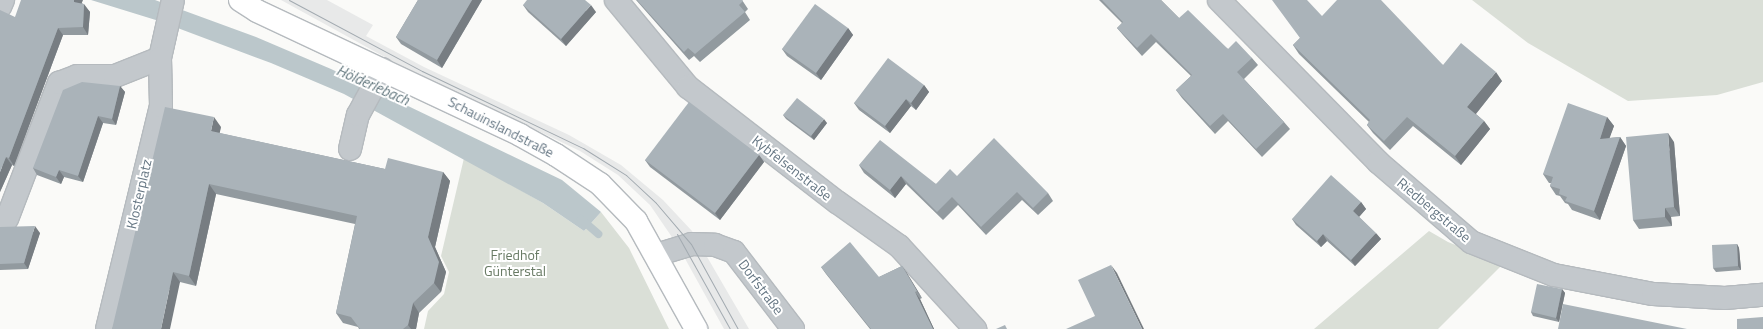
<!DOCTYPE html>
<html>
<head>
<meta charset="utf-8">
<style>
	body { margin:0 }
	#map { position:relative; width:1763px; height:329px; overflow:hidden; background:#fafaf8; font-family:"Titillium Web",sans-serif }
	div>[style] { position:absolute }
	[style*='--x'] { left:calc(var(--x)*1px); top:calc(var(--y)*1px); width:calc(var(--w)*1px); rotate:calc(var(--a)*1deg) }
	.built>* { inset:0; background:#e8e9e9 }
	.green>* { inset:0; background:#dadfd7 }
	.water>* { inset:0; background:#bbc7cb }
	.stream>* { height:8px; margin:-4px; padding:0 4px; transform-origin:4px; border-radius:4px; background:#bbc7cb }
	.roads { filter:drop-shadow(1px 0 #b5babe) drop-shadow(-1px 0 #b5babe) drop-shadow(0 1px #b5babe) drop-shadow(0 -1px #b5babe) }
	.minor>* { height:22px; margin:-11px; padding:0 11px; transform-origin:11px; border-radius:11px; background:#c3c8cc }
	.major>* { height:22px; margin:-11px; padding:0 11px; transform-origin:11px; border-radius:11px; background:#fff }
	.tram>* { height:1px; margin:-0.5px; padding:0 0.5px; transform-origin:0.5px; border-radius:0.5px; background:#a2aab0 }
	.wall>* { inset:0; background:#929a9f }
	.shaded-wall>* { inset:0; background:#777d82 }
	.building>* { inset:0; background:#aab3b9 }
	span { translate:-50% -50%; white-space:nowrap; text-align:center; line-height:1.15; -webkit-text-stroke:4px #fff; paint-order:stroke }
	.street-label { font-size:14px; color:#657683 }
	.park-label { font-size:14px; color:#687a64 }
	.water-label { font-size:15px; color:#60757c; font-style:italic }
</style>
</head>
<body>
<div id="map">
	<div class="built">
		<div style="clip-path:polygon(281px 0,327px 0,373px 25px,366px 36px,424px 67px,569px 135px,621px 165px,663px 200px,692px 231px,749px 329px,724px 329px,678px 246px,650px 205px,618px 175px,580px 151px,392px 61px)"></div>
	</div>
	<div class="green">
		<div style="clip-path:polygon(1472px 0,1763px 0,1763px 82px,1717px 95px,1628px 101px,1528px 43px)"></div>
		<div style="clip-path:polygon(464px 158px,543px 203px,584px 231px,601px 212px,629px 248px,669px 329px,424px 329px,428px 311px,444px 294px,449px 272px,441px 256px)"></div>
		<div style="clip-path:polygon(1429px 231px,1448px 242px,1503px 264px,1438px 329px,1314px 329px)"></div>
	</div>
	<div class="water">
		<div style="clip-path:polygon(91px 0,155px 0,256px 37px,331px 69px,562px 180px,601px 212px,584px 231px,543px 203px,344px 94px,271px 63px,159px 21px)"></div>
	</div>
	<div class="stream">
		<div style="--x:581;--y:219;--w:23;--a:41"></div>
	</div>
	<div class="roads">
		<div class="minor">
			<div style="--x:616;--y:0;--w:113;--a:50.4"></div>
			<div style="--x:688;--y:87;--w:188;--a:37.7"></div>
			<div style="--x:837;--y:202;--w:76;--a:35.4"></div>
			<div style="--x:899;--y:246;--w:113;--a:47.5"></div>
			<div style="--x:1219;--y:0;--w:227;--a:45.5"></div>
			<div style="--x:1378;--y:162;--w:123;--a:40.7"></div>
			<div style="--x:1471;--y:242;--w:89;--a:21.7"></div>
			<div style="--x:1554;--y:275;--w:101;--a:10.9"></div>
			<div style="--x:1653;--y:294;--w:72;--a:3.2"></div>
			<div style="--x:1725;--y:298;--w:38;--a:-5"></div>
			<div style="--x:0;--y:7;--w:8;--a:-67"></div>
			<div style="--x:350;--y:149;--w:35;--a:-77"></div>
			<div style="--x:358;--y:115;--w:52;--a:-61.5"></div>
			<div style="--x:7;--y:219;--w:146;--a:-69.1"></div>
			<div style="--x:59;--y:83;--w:19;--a:-21"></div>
			<div style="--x:77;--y:76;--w:38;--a:0"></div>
			<div style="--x:115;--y:76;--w:48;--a:-21.8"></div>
			<div style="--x:160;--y:58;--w:59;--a:-77.4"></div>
			<div style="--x:656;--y:255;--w:37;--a:-17"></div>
			<div style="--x:691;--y:244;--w:24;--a:2"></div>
			<div style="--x:715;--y:245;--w:20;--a:20"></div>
			<div style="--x:734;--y:252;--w:97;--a:52.5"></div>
			<div style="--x:107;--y:329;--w:229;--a:-76.4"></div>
			<div style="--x:161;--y:106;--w:48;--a:-91.2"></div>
		</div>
		<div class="major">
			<div style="--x:240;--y:0;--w:20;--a:33"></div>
			<div style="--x:257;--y:11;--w:291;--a:25.2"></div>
			<div style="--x:520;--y:135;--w:41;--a:29.1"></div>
			<div style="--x:556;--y:155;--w:53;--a:33.4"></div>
			<div style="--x:600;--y:184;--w:52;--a:45.8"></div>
			<div style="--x:636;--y:221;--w:124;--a:60.9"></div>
		</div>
	</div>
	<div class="tram">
		<div style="--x:289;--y:0;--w:151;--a:28.1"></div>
		<div style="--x:422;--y:71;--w:178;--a:25.6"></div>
		<div style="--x:583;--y:148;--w:51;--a:32.1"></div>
		<div style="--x:626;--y:175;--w:41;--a:43"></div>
		<div style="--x:656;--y:203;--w:54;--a:49.5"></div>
		<div style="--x:691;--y:244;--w:97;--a:61.1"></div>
		<div style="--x:677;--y:234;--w:109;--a:60.8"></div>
	</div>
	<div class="wall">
		<div style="clip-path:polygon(418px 0,482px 0,442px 68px,401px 44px,396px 37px)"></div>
		<div style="clip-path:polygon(636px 0,742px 0,748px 9px,745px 12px,750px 20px,700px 62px,694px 56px,689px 60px)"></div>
		<div style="clip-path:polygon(1099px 0,1161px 0,1179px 18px,1228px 49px,1252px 58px,1258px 65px,1244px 79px,1284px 122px,1290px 129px,1262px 157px,1228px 121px,1215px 134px,1182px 98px,1176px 90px,1191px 76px,1156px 42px,1142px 56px,1123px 35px,1117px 28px,1122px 23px)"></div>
		<div style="clip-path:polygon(82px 3px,90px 12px,88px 35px,63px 35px,14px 166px,12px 165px,0 192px,15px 17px)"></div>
		<div style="clip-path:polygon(523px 5px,596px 12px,566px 46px,528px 12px)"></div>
		<div style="clip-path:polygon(1322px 16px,1443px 65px,1502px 81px,1476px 114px,1484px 121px,1490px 129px,1461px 165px,1413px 126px,1390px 150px,1373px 133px,1367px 125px,1369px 122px,1299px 54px,1293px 45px)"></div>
		<div style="clip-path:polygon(848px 28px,853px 35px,821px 80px,787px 56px,782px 49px)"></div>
		<div style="clip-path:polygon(924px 85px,929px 92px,916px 110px,911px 106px,890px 133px,859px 110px,854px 103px)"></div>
		<div style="clip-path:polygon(120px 86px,125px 92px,116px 125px,103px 123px,83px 182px,64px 177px,61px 184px,37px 175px,33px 168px)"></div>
		<div style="clip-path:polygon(783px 115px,827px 123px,814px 140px,786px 119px)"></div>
		<div style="clip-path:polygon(1607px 117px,1614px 126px,1609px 138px,1620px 137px,1626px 146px,1600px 220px,1572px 210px,1568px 204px,1565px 203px,1560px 196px,1556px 195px,1550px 186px,1551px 183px,1549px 183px,1543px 174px)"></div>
		<div style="clip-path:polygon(221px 127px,219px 133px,385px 169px,443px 172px,450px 181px,435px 247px,446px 272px,441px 292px,419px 313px,416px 329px,359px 329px,358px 327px,343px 323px,336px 313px,355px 224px,216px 194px,196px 286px,180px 282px,112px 329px)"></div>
		<div style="clip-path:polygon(1674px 142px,1680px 216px,1671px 217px,1672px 226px,1639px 229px,1633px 220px)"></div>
		<div style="clip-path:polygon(759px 155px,764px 162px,720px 220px,650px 167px,645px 160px)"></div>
		<div style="clip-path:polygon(859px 165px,936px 184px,957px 176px,1048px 193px,1053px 201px,1038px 215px,1022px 200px,986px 235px,958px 205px,943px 220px,906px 184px,895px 198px,864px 173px)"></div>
		<div style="clip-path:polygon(1361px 202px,1366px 209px,1359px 217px,1381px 239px,1355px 266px,1327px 241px,1321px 247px,1296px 225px,1292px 219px)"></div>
		<div style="clip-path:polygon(0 227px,40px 233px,28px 269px,0 270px)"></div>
		<div style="clip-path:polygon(1737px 244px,1739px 248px,1741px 270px,1716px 272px,1713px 268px)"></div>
		<div style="clip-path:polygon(902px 266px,922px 298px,920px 299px,934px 329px,870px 329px,826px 274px,821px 267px,879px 277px)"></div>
		<div style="clip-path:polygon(1562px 289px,1565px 293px,1559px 322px,1533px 316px,1531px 312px)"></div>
	</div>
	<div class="shaded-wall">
		<div style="clip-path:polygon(74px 0,83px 0,79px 10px,74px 2px)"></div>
		<div style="clip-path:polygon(472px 0,482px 0,442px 68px,437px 60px)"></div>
		<div style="clip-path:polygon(84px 4px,90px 12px,88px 35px,83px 27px)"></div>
		<div style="clip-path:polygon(591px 5px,596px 12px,566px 46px,561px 39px)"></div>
		<div style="clip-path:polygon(58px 28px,63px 35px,14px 166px,9px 158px)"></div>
		<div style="clip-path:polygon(848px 28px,853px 35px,821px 80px,816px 73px)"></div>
		<div style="clip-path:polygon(1496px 72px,1502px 81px,1474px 116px,1467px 107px)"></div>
		<div style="clip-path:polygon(924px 85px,929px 92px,916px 110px,911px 103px)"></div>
		<div style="clip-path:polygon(120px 86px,125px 92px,116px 125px,112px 119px)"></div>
		<div style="clip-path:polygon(906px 99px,911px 106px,890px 133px,885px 126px)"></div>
		<div style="clip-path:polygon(98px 116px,103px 123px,83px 182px,78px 176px)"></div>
		<div style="clip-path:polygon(214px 117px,221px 127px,218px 141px,211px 131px)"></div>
		<div style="clip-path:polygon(1607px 117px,1614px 126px,1606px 148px,1600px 139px)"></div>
		<div style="clip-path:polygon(824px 119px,827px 123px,814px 140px,811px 136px)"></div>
		<div style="clip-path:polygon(1484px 121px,1490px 129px,1461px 165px,1455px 156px)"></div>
		<div style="clip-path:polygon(1668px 133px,1674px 142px,1680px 216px,1674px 207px)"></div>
		<div style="clip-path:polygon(1620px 137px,1626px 146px,1600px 220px,1594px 211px)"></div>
		<div style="clip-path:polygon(759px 155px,764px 162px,720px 220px,715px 213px)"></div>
		<div style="clip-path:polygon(6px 157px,12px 165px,0 192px,0 172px)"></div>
		<div style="clip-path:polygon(59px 170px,64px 177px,61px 184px,56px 177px)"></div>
		<div style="clip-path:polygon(443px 172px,450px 181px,435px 247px,446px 272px,441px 292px,434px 283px,428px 237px)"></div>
		<div style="clip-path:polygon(901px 176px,906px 184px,895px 198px,890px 190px)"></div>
		<div style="clip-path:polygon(209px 184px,216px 194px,196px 286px,189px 276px)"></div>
		<div style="clip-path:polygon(1361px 202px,1366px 209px,1358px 218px,1353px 211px)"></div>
		<div style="clip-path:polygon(1665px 208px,1671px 217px,1672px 226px,1665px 217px)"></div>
		<div style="clip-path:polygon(35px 226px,40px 233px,28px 269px,24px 263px)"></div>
		<div style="clip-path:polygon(1376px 233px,1381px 239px,1355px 266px,1351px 260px)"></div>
		<div style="clip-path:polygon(1323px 234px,1327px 241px,1321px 247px,1317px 241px)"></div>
		<div style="clip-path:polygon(1737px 244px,1739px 248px,1741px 270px,1738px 266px)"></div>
		<div style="clip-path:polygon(1111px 265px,1117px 273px,1144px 329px,1142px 329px)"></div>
		<div style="clip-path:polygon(902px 266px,907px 273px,922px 298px,917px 291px)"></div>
		<div style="clip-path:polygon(173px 272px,180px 282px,170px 329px,161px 329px)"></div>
		<div style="clip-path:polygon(1562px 289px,1565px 293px,1559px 322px,1556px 318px)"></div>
		<div style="clip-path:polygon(915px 292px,920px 299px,934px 329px,933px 329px)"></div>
		<div style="clip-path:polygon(413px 303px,419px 313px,416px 329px,411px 329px,408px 325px)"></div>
	</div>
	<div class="building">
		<div style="clip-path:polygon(21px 0,74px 0,74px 2px,84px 4px,83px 27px,58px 28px,9px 158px,6px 157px,0 172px,0 10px,15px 17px)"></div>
		<div style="clip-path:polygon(418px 0,472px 0,437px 60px,396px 37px)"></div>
		<div style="clip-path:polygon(527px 0,585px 0,591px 5px,561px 39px,523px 5px)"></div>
		<div style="clip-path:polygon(637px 0,742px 0,743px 1px,739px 5px,745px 12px,695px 54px,688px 48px,684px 52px)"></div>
		<div style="clip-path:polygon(1102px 0,1161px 0,1179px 18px,1188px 10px,1228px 49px,1236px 41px,1252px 58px,1237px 72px,1284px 122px,1256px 149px,1223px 114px,1210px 126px,1176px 90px,1192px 75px,1151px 34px,1137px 48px,1117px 28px,1123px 22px)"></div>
		<div style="clip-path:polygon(1272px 0,1307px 0,1322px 16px,1337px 0,1381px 0,1443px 65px,1461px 43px,1496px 72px,1467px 107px,1484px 121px,1455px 156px,1407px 117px,1384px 141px,1367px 125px,1370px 120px,1293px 45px,1300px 38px)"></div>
		<div style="clip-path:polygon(815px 4px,848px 28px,816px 73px,782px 49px)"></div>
		<div style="clip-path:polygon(888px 58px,924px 85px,911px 103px,906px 99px,885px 126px,854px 103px)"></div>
		<div style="clip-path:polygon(82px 82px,120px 86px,112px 119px,98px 116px,78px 176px,59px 170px,56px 177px,33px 168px,63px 90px)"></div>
		<div style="clip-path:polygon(797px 98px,824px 119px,811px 136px,783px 115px)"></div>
		<div style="clip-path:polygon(689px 102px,759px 155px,715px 213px,645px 160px)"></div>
		<div style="clip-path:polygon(1568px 103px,1607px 117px,1600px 139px,1620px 137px,1594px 211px,1565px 201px,1567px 197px,1559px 194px,1560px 189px,1550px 186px,1553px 177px,1543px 174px)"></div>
		<div style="clip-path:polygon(165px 107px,214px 117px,211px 131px,385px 169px,388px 158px,443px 172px,428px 237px,439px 262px,434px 283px,413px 303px,408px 325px,403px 329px,360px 329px,351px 317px,336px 313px,357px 216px,209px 184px,189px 276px,173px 272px,161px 329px,112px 329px)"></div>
		<div style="clip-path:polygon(1668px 133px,1674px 207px,1665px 208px,1665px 217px,1633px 220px,1626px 137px)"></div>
		<div style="clip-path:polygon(994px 138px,1048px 193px,1033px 208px,1017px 192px,981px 227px,952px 197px,937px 212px,901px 176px,890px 190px,859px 165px,880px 140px,936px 184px,950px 169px,957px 176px)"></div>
		<div style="clip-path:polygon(1331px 175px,1361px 202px,1353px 211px,1376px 233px,1351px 260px,1323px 234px,1317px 241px,1292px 219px)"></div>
		<div style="clip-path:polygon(35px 226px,24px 263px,0 264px,0 227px)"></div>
		<div style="clip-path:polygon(850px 242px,879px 277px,902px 266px,917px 291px,915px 292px,933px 329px,871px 329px,821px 267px)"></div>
		<div style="clip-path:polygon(1737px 244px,1738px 266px,1713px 268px,1712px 245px)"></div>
		<div style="clip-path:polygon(1111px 265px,1142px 329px,1066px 329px,1095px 316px,1078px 280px)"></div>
		<div style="clip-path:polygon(1537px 284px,1562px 289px,1556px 318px,1531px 312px)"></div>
		<div style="clip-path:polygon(1563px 304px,1687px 329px,1558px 329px)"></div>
		<div style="clip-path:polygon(1763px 317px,1763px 329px,1737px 329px,1737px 319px)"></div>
		<div style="clip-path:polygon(1005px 325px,1007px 329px,996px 329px)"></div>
	</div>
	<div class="street-label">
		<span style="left:501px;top:127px;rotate:27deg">Schauinslandstraße</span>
		<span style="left:792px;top:168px;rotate:38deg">Kybfelsenstraße</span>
		<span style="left:139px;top:194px;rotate:-77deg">Klosterplatz</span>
		<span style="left:1434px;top:210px;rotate:40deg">Riedbergstraße</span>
		<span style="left:761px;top:287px;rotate:53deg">Dorfstraße</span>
	</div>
	<div class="park-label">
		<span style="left:515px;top:263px">Friedhof<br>Günterstal</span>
	</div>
	<div class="water-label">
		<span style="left:373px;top:85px;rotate:24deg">Hölderlebach</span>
	</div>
</div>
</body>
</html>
